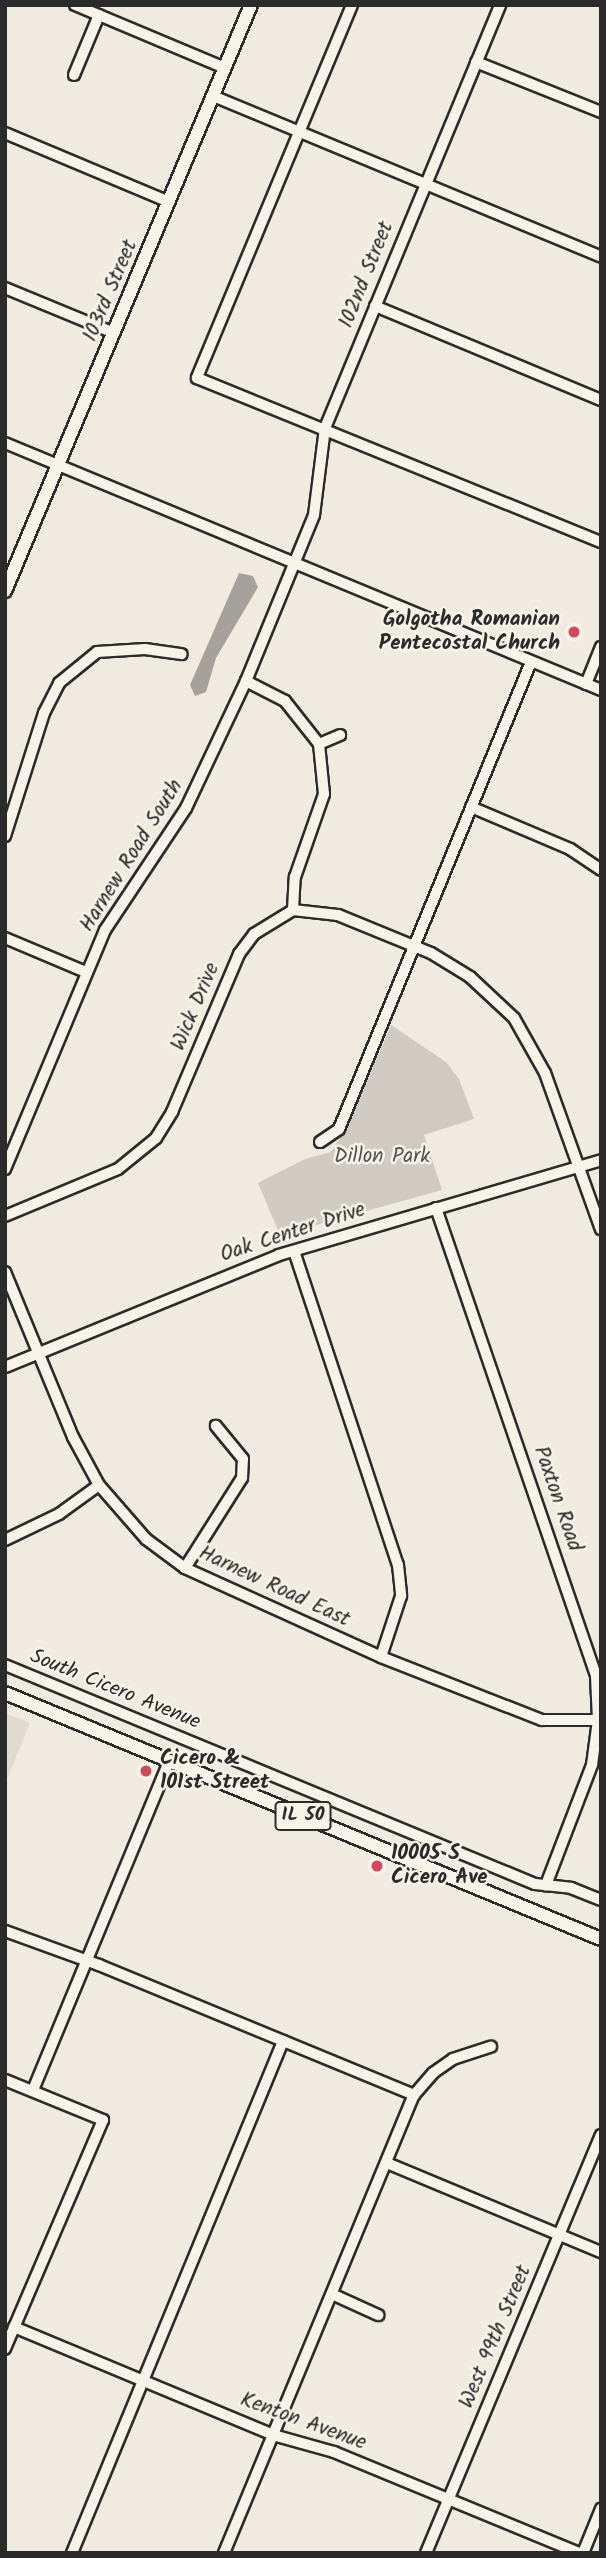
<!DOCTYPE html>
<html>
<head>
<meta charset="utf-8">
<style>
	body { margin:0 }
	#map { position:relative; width:606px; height:2558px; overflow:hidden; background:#efebe0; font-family:Kalam,sans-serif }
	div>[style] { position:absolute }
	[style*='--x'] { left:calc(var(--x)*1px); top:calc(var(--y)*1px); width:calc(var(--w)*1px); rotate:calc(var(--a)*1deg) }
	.built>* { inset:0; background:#dedbd1 }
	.green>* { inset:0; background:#cfcbc2 }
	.water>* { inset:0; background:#a4a29a }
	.roads { filter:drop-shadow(2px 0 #2b2b2b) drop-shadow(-2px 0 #2b2b2b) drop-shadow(0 2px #2b2b2b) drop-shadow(0 -2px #2b2b2b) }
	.minor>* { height:10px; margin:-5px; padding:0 5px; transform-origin:5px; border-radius:5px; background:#f7f3e8 }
	.major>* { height:12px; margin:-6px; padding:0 6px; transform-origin:6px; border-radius:6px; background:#f7f3e8 }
	.dots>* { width:19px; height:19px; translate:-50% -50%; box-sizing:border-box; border:4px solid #f7f3e8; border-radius:50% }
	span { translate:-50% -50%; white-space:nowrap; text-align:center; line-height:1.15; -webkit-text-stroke:5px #f7f3e8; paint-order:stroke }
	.shield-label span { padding:2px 5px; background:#f7f3e8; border:2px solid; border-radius:5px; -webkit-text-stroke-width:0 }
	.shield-label { font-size:19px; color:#2b2b2b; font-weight:700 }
	.street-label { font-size:21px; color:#2b2b2b }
	.poi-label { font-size:21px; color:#2b2b2b; font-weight:700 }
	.right { translate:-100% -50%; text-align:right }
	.left { translate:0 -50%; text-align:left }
	.park-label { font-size:21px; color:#545351 }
	.frame { position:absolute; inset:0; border:7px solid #2b2b2b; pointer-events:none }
</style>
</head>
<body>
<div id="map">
	<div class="built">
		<div style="clip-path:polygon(5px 1713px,30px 1723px,5px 1784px)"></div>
	</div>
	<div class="green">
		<div style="clip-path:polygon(391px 1025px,446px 1062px,459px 1079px,474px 1119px,424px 1135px,442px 1190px,280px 1235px,258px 1183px,305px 1159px,331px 1152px,349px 1124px)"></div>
	</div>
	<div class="water">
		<div style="clip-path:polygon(239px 573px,253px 576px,258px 587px,216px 658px,206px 692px,195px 696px,190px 685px)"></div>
	</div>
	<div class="roads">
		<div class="minor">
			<div style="--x:75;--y:5;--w:163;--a:22.8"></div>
			<div style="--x:352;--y:5;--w:404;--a:112.6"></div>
			<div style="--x:197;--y:378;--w:436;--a:22.1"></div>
			<div style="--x:476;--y:62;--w:135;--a:21.8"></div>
			<div style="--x:74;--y:75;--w:65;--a:-67.4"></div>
			<div style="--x:213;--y:96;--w:420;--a:22.5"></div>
			<div style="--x:5;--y:133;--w:178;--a:22.8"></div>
			<div style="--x:5;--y:288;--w:118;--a:22.4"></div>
			<div style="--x:375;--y:306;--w:245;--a:22.6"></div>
			<div style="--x:5;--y:443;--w:645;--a:22.51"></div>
			<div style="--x:586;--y:684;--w:40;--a:-68"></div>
			<div style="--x:319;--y:744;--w:23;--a:-23"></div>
			<div style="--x:471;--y:807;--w:108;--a:23"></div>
			<div style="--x:570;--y:849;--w:37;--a:34"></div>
			<div style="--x:5;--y:836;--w:129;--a:-72.4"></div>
			<div style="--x:44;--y:713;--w:34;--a:-63"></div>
			<div style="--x:59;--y:683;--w:49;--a:-39.2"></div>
			<div style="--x:97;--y:652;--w:48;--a:-3.6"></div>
			<div style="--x:145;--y:649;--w:37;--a:8"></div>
			<div style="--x:293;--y:910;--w:45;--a:6.3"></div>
			<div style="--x:338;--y:915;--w:100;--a:22.2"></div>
			<div style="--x:431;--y:953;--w:46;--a:31.6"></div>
			<div style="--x:470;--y:977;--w:60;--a:43"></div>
			<div style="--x:514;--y:1018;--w:63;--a:60.6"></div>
			<div style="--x:545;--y:1073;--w:166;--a:70.3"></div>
			<div style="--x:5;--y:938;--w:88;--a:22.8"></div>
			<div style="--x:320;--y:1142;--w:23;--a:-34"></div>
			<div style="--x:339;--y:1129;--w:505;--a:-67.65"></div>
			<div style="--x:5;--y:1169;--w:259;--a:-67.3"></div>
			<div style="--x:105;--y:930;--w:146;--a:-56.4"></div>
			<div style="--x:186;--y:808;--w:140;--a:-64.7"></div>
			<div style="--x:246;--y:681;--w:179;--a:-67.7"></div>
			<div style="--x:314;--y:515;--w:88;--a:-82.8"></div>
			<div style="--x:325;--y:428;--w:458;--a:-67.5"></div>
			<div style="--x:436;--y:1208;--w:495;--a:71.1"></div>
			<div style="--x:596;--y:1676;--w:44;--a:87.4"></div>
			<div style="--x:598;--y:1720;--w:45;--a:97.6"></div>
			<div style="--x:592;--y:1765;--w:129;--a:111"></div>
			<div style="--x:5;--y:1216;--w:122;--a:-22.6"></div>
			<div style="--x:118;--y:1169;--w:49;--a:-39.2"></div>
			<div style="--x:156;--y:1138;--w:31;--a:-58"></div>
			<div style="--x:172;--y:1112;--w:172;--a:-67"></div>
			<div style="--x:239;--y:954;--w:25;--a:-53"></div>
			<div style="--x:254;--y:934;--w:46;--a:-31.6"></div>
			<div style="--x:293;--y:910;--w:33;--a:-87"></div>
			<div style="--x:295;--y:877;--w:88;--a:-70.7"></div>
			<div style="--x:324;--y:794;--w:50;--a:-95.7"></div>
			<div style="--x:319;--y:744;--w:55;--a:-128.3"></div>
			<div style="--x:285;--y:701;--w:44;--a:-152.9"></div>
			<div style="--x:294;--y:1251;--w:331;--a:71.7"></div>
			<div style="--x:398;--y:1565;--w:31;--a:84"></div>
			<div style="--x:401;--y:1596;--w:64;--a:108.2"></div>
			<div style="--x:5;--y:1272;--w:178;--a:67.6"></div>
			<div style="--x:73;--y:1437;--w:55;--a:61.6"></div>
			<div style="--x:99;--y:1485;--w:72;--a:49"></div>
			<div style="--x:146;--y:1539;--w:49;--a:36.6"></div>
			<div style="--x:185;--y:1568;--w:215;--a:24.4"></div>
			<div style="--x:381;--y:1657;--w:173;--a:21.4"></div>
			<div style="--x:542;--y:1720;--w:56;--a:0"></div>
			<div style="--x:5;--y:1367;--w:296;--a:-22.2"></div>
			<div style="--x:279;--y:1255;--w:336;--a:-16.4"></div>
			<div style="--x:5;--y:1540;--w:60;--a:-25.7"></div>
			<div style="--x:59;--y:1514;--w:49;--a:-35.9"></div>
			<div style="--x:185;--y:1568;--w:107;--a:-57.7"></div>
			<div style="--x:242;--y:1478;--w:19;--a:-87"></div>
			<div style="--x:243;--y:1459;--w:43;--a:-129.3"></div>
			<div style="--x:5;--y:1665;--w:573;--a:22.45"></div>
			<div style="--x:535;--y:1884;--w:36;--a:6"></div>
			<div style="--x:571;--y:1888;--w:32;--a:22"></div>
			<div style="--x:5;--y:1931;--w:100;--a:19.9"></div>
			<div style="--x:99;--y:1965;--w:341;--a:22.4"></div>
			<div style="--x:5;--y:2080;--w:106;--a:22.2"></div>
			<div style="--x:103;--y:2120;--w:249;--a:113.2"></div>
			<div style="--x:33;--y:2090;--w:356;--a:-67.5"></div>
			<div style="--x:387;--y:2163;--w:232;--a:22.6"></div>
			<div style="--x:332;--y:2294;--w:51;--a:24.5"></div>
			<div style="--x:14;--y:2327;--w:281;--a:22.6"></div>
			<div style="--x:273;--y:2435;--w:63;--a:15.6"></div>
			<div style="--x:334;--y:2452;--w:265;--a:22.4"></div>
			<div style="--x:72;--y:2553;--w:554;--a:-67.6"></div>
			<div style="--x:224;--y:2553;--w:496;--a:-67.5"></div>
			<div style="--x:414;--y:2095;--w:29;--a:-49"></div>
			<div style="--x:433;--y:2073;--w:24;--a:-35"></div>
			<div style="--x:453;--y:2059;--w:40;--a:-18"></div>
			<div style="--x:426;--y:2553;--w:453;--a:-67.3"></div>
			<div style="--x:583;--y:2553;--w:48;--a:-67.8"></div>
		</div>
		<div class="major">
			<div style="--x:5;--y:591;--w:636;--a:-67.23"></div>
			<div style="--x:5;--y:1693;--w:645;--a:22.43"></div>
		</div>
	</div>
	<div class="dots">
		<div style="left:574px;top:632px;background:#d1495b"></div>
		<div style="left:146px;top:1771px;background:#d1495b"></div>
		<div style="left:377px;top:1866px;background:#d1495b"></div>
	</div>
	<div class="shield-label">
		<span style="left:303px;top:1816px">IL 50</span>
	</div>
	<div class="street-label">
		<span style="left:367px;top:275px;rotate:-68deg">102nd Street</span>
		<span style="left:111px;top:291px;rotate:-67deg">103rd Street</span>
		<span style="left:132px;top:856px;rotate:-58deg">Harnew Road South</span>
		<span style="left:196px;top:1007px;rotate:-67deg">Wick Drive</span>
		<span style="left:293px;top:1233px;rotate:-18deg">Oak Center Drive</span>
		<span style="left:557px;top:1499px;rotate:71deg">Paxton Road</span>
		<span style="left:274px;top:1587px;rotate:25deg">Harnew Road East</span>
		<span style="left:115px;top:1690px;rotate:22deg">South Cicero Avenue</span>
		<span style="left:496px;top:2337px;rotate:-67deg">West 99th Street</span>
		<span style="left:303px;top:2422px;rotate:20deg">Kenton Avenue</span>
	</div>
	<div class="poi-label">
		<span class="right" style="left:560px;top:632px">Golgotha Romanian<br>Pentecostal Church</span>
		<span class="left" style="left:160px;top:1771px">Cicero &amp;<br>101st Street</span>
		<span class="left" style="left:391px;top:1866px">10005 S<br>Cicero Ave</span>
	</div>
	<div class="park-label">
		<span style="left:382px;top:1157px">Dillon Park</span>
	</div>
	<div class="frame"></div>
</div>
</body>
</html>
